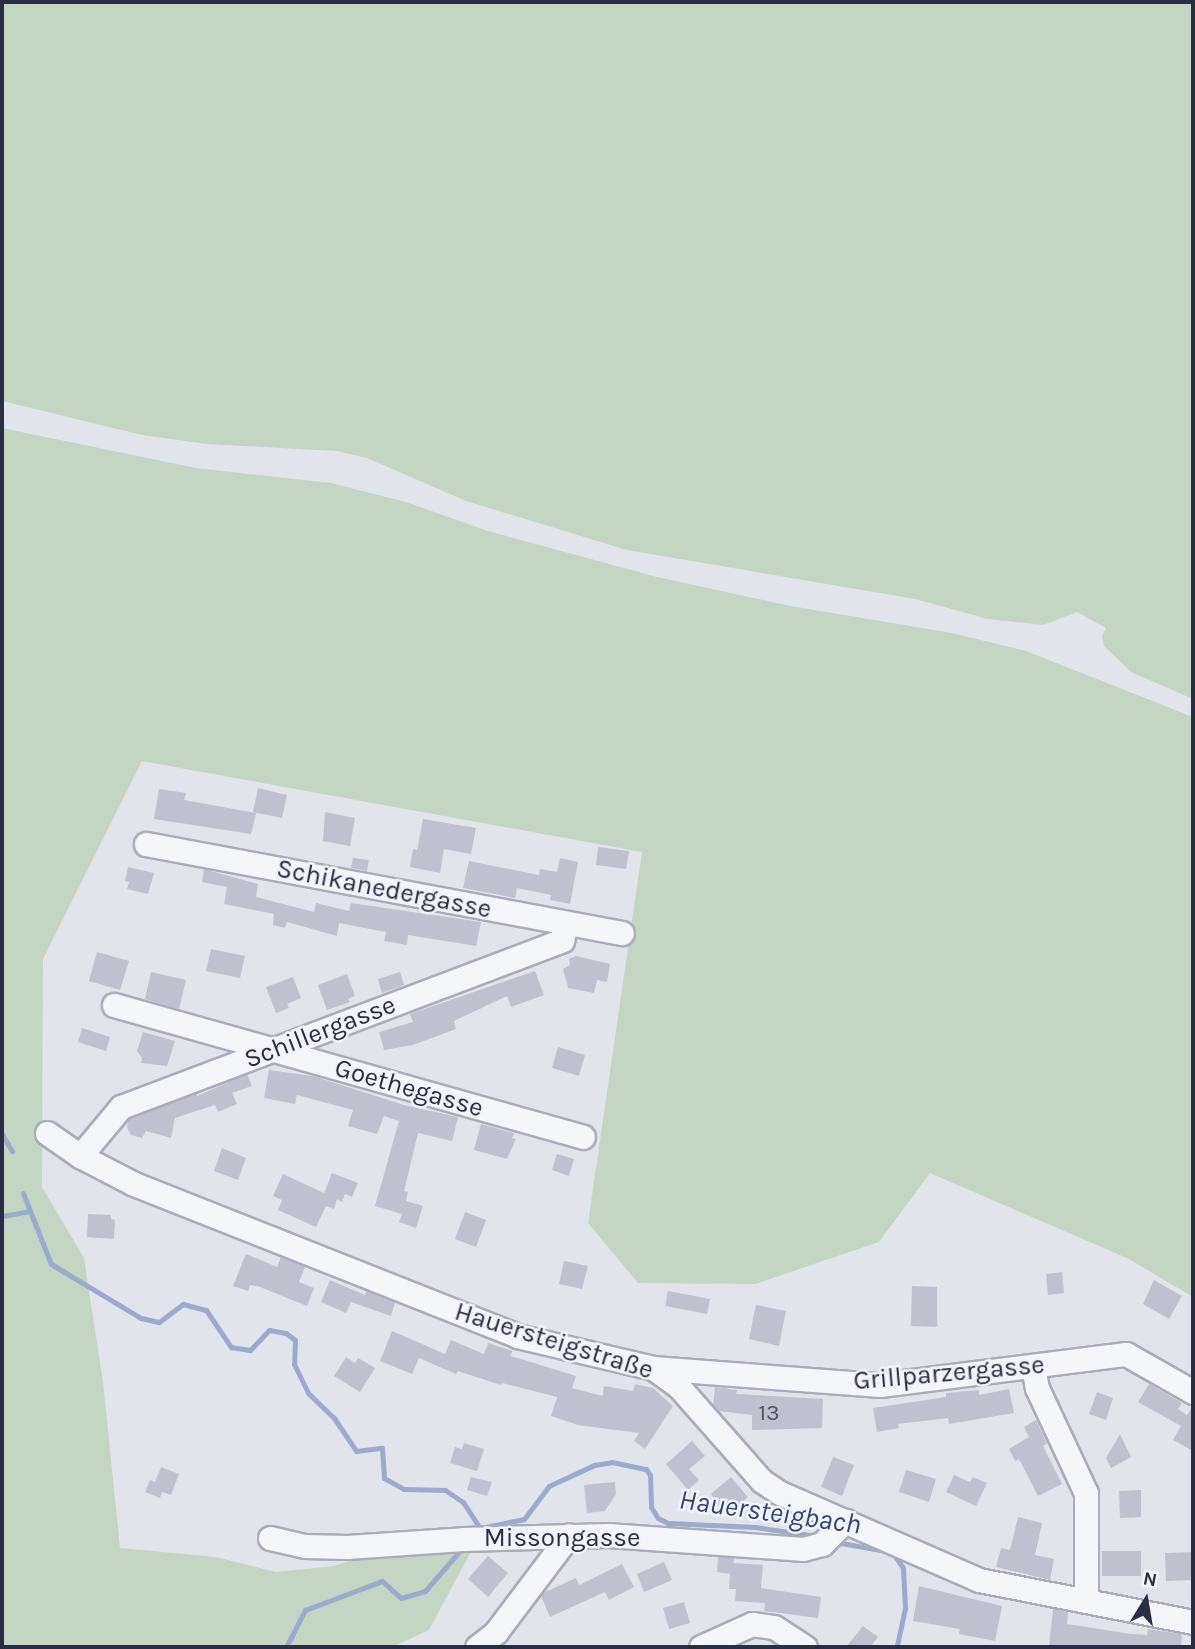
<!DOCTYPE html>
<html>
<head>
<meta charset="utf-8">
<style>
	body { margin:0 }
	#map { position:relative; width:1195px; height:1649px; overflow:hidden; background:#e2e4eb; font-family:Karla,sans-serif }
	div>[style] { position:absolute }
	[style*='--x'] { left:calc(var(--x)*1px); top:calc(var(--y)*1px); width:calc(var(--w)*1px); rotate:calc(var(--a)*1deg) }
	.green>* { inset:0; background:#c4d5c3 }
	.stream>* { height:5px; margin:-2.5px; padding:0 2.5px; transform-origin:2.5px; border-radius:2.5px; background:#9caacc }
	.building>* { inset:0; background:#bfc2ce }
	.roads { filter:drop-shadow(2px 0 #aaadb9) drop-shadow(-2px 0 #aaadb9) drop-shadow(0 2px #aaadb9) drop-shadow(0 -2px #aaadb9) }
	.minor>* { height:23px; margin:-11.5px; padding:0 11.5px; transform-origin:11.5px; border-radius:11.5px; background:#f5f6f9 }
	span { translate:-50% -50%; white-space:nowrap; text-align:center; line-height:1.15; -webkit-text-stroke:5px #f2f3f8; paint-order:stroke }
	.number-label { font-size:23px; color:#4e5366 }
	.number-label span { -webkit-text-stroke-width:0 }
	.street-label { font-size:26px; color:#292e43 }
	.water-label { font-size:28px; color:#324479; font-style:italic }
	.frame { position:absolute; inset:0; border:4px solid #292e43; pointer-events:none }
	.north { position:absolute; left:1111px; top:1565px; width:70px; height:70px; -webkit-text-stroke:5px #f2f3f8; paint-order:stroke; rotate:11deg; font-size:19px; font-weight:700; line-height:28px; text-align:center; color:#292e43 }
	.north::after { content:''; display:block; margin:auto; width:24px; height:32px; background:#292e43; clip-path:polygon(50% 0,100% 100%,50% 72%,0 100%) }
</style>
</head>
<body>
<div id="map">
	<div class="green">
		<div style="clip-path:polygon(2px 2px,1193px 2px,1193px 699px,1131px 672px,1104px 646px,1102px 636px,1106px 628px,1077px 612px,1043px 625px,988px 619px,915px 599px,627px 550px,466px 501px,367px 458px,337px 451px,207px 444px,142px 435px,2px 401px)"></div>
		<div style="clip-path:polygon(2px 428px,196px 468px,331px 483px,406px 502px,488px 531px,657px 577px,791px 606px,952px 633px,1026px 651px,1193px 717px,1193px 1297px,1129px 1259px,930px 1173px,879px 1242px,755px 1284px,638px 1283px,588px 1223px,642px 852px,142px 761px,43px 959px,42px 1187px,84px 1258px,103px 1382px,120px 1548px,216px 1557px,276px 1572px,334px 1566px,392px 1546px,474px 1546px,429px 1630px,392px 1647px,2px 1647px)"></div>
	</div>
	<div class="stream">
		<div style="--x:2;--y:1134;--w:20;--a:60"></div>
		<div style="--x:23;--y:1193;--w:76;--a:68.5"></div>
		<div style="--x:51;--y:1264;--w:105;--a:31"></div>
		<div style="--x:141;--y:1318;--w:18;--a:13"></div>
		<div style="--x:159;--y:1322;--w:30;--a:-37"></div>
		<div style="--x:183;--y:1304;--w:24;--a:15"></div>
		<div style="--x:206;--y:1310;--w:45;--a:56"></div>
		<div style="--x:231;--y:1347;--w:19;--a:9"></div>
		<div style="--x:250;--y:1350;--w:28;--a:-46"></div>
		<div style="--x:269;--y:1330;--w:17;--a:10"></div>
		<div style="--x:286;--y:1333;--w:11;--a:38"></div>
		<div style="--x:295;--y:1340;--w:24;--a:92"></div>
		<div style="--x:294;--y:1364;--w:32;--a:64"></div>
		<div style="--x:308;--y:1393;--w:36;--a:44"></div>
		<div style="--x:334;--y:1418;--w:40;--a:56"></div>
		<div style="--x:356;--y:1451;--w:26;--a:-7"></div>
		<div style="--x:382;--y:1448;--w:30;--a:86"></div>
		<div style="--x:384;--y:1478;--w:23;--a:29"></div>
		<div style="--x:404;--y:1489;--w:41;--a:1.4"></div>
		<div style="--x:445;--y:1490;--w:22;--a:34"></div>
		<div style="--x:463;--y:1502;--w:31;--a:57"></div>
		<div style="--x:480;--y:1528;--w:45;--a:-11.6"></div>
		<div style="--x:524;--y:1519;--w:41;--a:-52.9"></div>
		<div style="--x:549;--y:1486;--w:50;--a:-25"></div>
		<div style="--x:594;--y:1465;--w:18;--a:-9"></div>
		<div style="--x:612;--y:1462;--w:35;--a:12"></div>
		<div style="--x:646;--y:1469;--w:7;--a:56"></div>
		<div style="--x:650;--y:1475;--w:32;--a:88"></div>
		<div style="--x:651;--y:1507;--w:13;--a:58"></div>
		<div style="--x:658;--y:1518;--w:11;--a:27"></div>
		<div style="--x:668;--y:1523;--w:87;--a:2.6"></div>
		<div style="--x:755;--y:1527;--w:62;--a:8.4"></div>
		<div style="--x:2;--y:1216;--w:28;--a:-10"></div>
		<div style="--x:835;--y:1542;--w:58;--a:10"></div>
		<div style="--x:892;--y:1552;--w:19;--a:55"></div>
		<div style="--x:903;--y:1568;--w:40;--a:87.1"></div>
		<div style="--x:905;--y:1608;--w:40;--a:102"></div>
		<div style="--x:286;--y:1647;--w:42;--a:-62.8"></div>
		<div style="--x:305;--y:1610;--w:82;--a:-20.6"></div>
		<div style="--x:382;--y:1581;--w:25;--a:42"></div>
		<div style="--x:401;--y:1598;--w:25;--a:-16"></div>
		<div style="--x:425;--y:1591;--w:60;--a:-49.1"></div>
	</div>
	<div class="building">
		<div style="clip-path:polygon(258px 788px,287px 795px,282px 818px,253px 812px)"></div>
		<div style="clip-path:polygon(159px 789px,186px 793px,184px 800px,256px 813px,251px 834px,154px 819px)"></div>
		<div style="clip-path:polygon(325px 812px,355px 818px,350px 846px,323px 841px)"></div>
		<div style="clip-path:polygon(423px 819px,476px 828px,471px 854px,444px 849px,440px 873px,410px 867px,413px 849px,417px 850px)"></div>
		<div style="clip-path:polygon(598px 847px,629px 851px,626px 869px,596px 865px)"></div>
		<div style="clip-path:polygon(353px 858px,369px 860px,367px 871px,351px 868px)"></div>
		<div style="clip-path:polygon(560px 858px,578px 862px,570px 904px,550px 900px,551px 895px,517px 888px,515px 898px,463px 888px,469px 861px,539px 875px,540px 869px,557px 872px)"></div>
		<div style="clip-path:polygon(128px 867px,154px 873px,148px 894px,127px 889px,129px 882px,125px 881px)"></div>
		<div style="clip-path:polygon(204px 869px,258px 884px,256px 897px,314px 912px,316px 903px,349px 911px,351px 903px,481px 922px,476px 946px,408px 935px,407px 945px,384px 941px,386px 932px,339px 923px,337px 936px,287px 922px,285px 928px,273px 925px,274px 914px,224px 904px,227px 887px,202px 882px)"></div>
		<div style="clip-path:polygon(211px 949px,245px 956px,240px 978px,206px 971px)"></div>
		<div style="clip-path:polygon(97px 952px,129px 961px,120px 990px,89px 981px)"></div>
		<div style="clip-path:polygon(576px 956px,610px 964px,607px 982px,597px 980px,594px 993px,568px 988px,563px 969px,570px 965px,569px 959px)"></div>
		<div style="clip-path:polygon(535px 971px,544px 995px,511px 1007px,507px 996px,454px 1021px,456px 1029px,413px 1045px,384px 1050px,379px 1032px,413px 1022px,410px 1014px)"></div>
		<div style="clip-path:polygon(151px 972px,186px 980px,179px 1009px,145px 999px)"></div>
		<div style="clip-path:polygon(400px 972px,404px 985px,382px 993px,378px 979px)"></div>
		<div style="clip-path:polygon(347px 974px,355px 996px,348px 999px,350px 1002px,327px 1010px,318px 985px)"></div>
		<div style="clip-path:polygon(293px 977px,301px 998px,287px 1004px,289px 1008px,276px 1013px,266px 987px)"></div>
		<div style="clip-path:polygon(82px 1028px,110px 1037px,106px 1051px,78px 1042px)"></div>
		<div style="clip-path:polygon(143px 1032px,175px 1041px,167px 1066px,141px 1063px,142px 1058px,137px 1051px)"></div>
		<div style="clip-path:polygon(558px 1047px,585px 1055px,579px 1076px,552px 1068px)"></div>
		<div style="clip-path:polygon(269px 1070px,313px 1076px,404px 1105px,458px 1117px,452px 1141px,418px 1133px,404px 1191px,408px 1192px,406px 1201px,423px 1206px,416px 1228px,399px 1222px,402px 1214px,375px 1206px,399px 1121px,384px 1116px,377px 1134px,348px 1126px,353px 1110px,297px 1095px,295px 1104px,264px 1098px)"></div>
		<div style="clip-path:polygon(247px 1074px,252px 1086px,232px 1093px,237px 1104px,218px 1112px,215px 1105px,175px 1118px,171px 1138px,146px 1131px,142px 1138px,131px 1135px,127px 1127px,129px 1119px,197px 1093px,197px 1096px)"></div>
		<div style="clip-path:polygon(481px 1124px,514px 1133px,512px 1138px,516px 1139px,507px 1159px,474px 1150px)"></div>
		<div style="clip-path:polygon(222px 1148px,246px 1158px,238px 1180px,214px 1171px)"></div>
		<div style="clip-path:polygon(557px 1154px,574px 1159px,569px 1176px,552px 1170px)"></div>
		<div style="clip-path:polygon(332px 1173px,358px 1183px,352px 1197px,345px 1194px,342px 1202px,337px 1199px,334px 1209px,326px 1206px,316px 1227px,278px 1210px,282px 1200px,273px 1196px,283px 1174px,324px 1193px)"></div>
		<div style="clip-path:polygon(465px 1212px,486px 1220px,476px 1247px,455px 1239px)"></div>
		<div style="clip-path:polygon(88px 1214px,111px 1215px,111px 1219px,115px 1220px,114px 1239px,87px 1237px)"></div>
		<div style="clip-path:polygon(246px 1254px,277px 1267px,281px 1257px,305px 1267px,299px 1282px,314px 1288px,307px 1306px,260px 1287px,250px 1285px,248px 1291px,233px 1286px)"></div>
		<div style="clip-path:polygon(564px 1261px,588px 1266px,582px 1289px,559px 1284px)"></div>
		<div style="clip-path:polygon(1062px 1272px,1064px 1293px,1048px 1295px,1046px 1274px)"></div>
		<div style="clip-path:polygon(330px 1280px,365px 1295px,366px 1291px,395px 1303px,391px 1316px,351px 1302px,346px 1313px,321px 1302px)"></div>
		<div style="clip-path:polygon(1154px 1280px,1182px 1296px,1169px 1319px,1143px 1304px)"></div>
		<div style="clip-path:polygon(912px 1286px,937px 1287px,937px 1327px,911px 1326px)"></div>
		<div style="clip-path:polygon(668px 1291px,710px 1299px,707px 1314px,665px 1306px)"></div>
		<div style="clip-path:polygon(756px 1305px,786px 1311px,779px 1346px,749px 1339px)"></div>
		<div style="clip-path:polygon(392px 1331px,445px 1354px,451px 1340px,484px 1354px,488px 1343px,512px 1351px,511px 1356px,576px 1376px,572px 1388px,603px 1396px,604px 1386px,633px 1391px,635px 1384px,653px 1388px,673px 1406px,645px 1449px,634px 1441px,639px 1433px,578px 1425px,551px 1416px,557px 1397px,502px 1383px,501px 1385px,458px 1371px,456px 1374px,419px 1358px,412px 1374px,380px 1361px)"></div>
		<div style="clip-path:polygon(346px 1357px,355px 1363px,358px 1358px,375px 1368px,360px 1392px,334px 1376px)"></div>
		<div style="clip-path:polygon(1149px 1384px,1182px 1403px,1178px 1409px,1187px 1415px,1193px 1406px,1193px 1451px,1173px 1440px,1181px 1426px,1138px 1402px)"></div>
		<div style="clip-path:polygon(715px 1387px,737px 1390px,736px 1394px,823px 1399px,822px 1428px,752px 1430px,752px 1415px,719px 1411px,713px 1405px)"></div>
		<div style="clip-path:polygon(1009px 1389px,1014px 1413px,949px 1424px,948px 1418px,898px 1424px,899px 1428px,877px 1432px,873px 1408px,946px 1397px,946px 1393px,979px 1390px,979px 1395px)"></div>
		<div style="clip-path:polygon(1097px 1392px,1113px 1398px,1106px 1420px,1089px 1414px)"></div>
		<div style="clip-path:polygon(1036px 1420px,1047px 1443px,1043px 1446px,1062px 1484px,1038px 1496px,1019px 1459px,1015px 1461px,1009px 1449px,1029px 1437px,1024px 1427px)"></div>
		<div style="clip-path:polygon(1120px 1434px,1131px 1457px,1111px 1468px,1106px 1458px)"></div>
		<div style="clip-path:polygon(692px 1441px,705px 1456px,689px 1469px,699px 1480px,688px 1490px,666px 1464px)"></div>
		<div style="clip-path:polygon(464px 1443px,484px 1449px,477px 1471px,450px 1463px,455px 1447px,462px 1449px)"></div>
		<div style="clip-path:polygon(833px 1457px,854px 1465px,842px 1496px,821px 1487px)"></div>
		<div style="clip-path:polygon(161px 1467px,179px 1474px,171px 1495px,162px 1492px,160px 1498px,145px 1492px,150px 1480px,155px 1482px)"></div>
		<div style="clip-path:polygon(906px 1470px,936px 1479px,929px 1502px,899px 1492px)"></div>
		<div style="clip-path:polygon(954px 1475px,970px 1482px,973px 1477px,987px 1483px,976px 1506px,946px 1492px)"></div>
		<div style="clip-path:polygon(471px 1477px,492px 1482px,487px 1496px,467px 1490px)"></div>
		<div style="clip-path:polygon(731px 1477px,748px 1497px,727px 1514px,711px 1494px)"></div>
		<div style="clip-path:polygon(615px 1482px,616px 1494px,605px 1511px,587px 1513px,584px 1485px)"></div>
		<div style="clip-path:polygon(1141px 1490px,1141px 1517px,1120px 1518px,1119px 1491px)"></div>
		<div style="clip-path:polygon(1018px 1517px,1042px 1523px,1035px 1555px,1054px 1559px,1050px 1580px,996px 1567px,1001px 1548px,1010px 1550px)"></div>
		<div style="clip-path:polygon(1102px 1551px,1141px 1551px,1141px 1576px,1102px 1576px)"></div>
		<div style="clip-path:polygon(1193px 1552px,1193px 1580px,1166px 1581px,1165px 1553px)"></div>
		<div style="clip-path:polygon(488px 1556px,508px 1573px,488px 1597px,468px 1579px)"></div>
		<div style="clip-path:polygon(718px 1557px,734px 1558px,734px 1563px,763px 1565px,761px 1588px,821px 1597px,818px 1618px,764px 1611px,765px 1603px,735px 1601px,736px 1589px,729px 1589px,730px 1574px,717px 1572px)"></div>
		<div style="clip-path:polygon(664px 1562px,672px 1580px,644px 1592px,637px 1574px)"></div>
		<div style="clip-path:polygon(622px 1564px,634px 1587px,609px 1600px,605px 1592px,550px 1617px,541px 1596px,543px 1593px,576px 1578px,579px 1585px)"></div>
		<div style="clip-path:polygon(919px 1586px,1002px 1606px,995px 1641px,959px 1634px,960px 1629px,913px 1621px)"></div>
		<div style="clip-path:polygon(684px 1602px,690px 1623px,669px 1629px,663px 1608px)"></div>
		<div style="clip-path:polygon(1053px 1609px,1068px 1612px,1067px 1624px,1131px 1634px,1147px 1635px,1148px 1629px,1182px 1634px,1181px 1647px,1049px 1647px)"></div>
		<div style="clip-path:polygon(863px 1626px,878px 1637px,870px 1647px,846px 1647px)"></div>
	</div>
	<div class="roads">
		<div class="minor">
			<div style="--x:146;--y:844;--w:484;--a:10.6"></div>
			<div style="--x:114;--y:1005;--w:487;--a:15.7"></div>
			<div style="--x:47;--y:1133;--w:40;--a:34.9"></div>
			<div style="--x:80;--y:1156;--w:61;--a:27.4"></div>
			<div style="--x:134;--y:1184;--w:412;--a:21.6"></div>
			<div style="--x:517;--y:1336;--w:140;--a:13.2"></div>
			<div style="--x:653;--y:1368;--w:32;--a:36"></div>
			<div style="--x:679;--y:1387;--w:125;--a:48.6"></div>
			<div style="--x:762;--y:1481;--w:22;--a:34"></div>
			<div style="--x:780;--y:1493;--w:217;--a:23.6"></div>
			<div style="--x:979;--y:1580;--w:218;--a:11.1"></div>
			<div style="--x:80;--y:1156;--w:64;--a:-50.1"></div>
			<div style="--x:121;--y:1107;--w:472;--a:-20.7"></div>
			<div style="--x:562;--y:940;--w:17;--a:-77"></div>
			<div style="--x:1033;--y:1366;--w:22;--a:80"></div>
			<div style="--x:1037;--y:1388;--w:116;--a:65"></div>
			<div style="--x:1086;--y:1493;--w:108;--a:90"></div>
			<div style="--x:653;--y:1368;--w:228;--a:4.3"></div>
			<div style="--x:880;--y:1385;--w:248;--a:-7.2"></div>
			<div style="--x:1126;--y:1354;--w:77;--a:29.6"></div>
			<div style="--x:270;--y:1538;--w:36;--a:13"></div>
			<div style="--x:305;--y:1546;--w:42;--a:1.4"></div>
			<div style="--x:347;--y:1547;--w:116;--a:-3.9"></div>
			<div style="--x:463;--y:1539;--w:145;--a:-1.6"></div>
			<div style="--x:608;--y:1535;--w:196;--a:4.1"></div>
			<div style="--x:803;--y:1549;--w:20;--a:-15"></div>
			<div style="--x:822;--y:1544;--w:33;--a:-45"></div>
			<div style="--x:477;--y:1647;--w:24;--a:-38"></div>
			<div style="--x:496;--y:1632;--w:121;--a:-53"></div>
			<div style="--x:701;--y:1647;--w:56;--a:-24.3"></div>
			<div style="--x:752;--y:1624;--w:22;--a:8"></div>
			<div style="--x:774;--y:1627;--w:37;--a:33"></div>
		</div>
	</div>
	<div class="number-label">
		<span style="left:769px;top:1413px">13</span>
	</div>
	<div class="street-label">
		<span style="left:384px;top:889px;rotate:11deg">Schikanedergasse</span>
		<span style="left:320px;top:1032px;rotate:-21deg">Schillergasse</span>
		<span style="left:409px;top:1088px;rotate:16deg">Goethegasse</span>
		<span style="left:554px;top:1341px;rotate:17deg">Hauersteigstraße</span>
		<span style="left:949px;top:1373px;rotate:-5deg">Grillparzergasse</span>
		<span style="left:562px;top:1538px">Missongasse</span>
	</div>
	<div class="water-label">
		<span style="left:770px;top:1512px;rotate:8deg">Hauersteigbach</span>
	</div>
	<div class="frame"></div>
	<div class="north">N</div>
</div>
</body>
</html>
